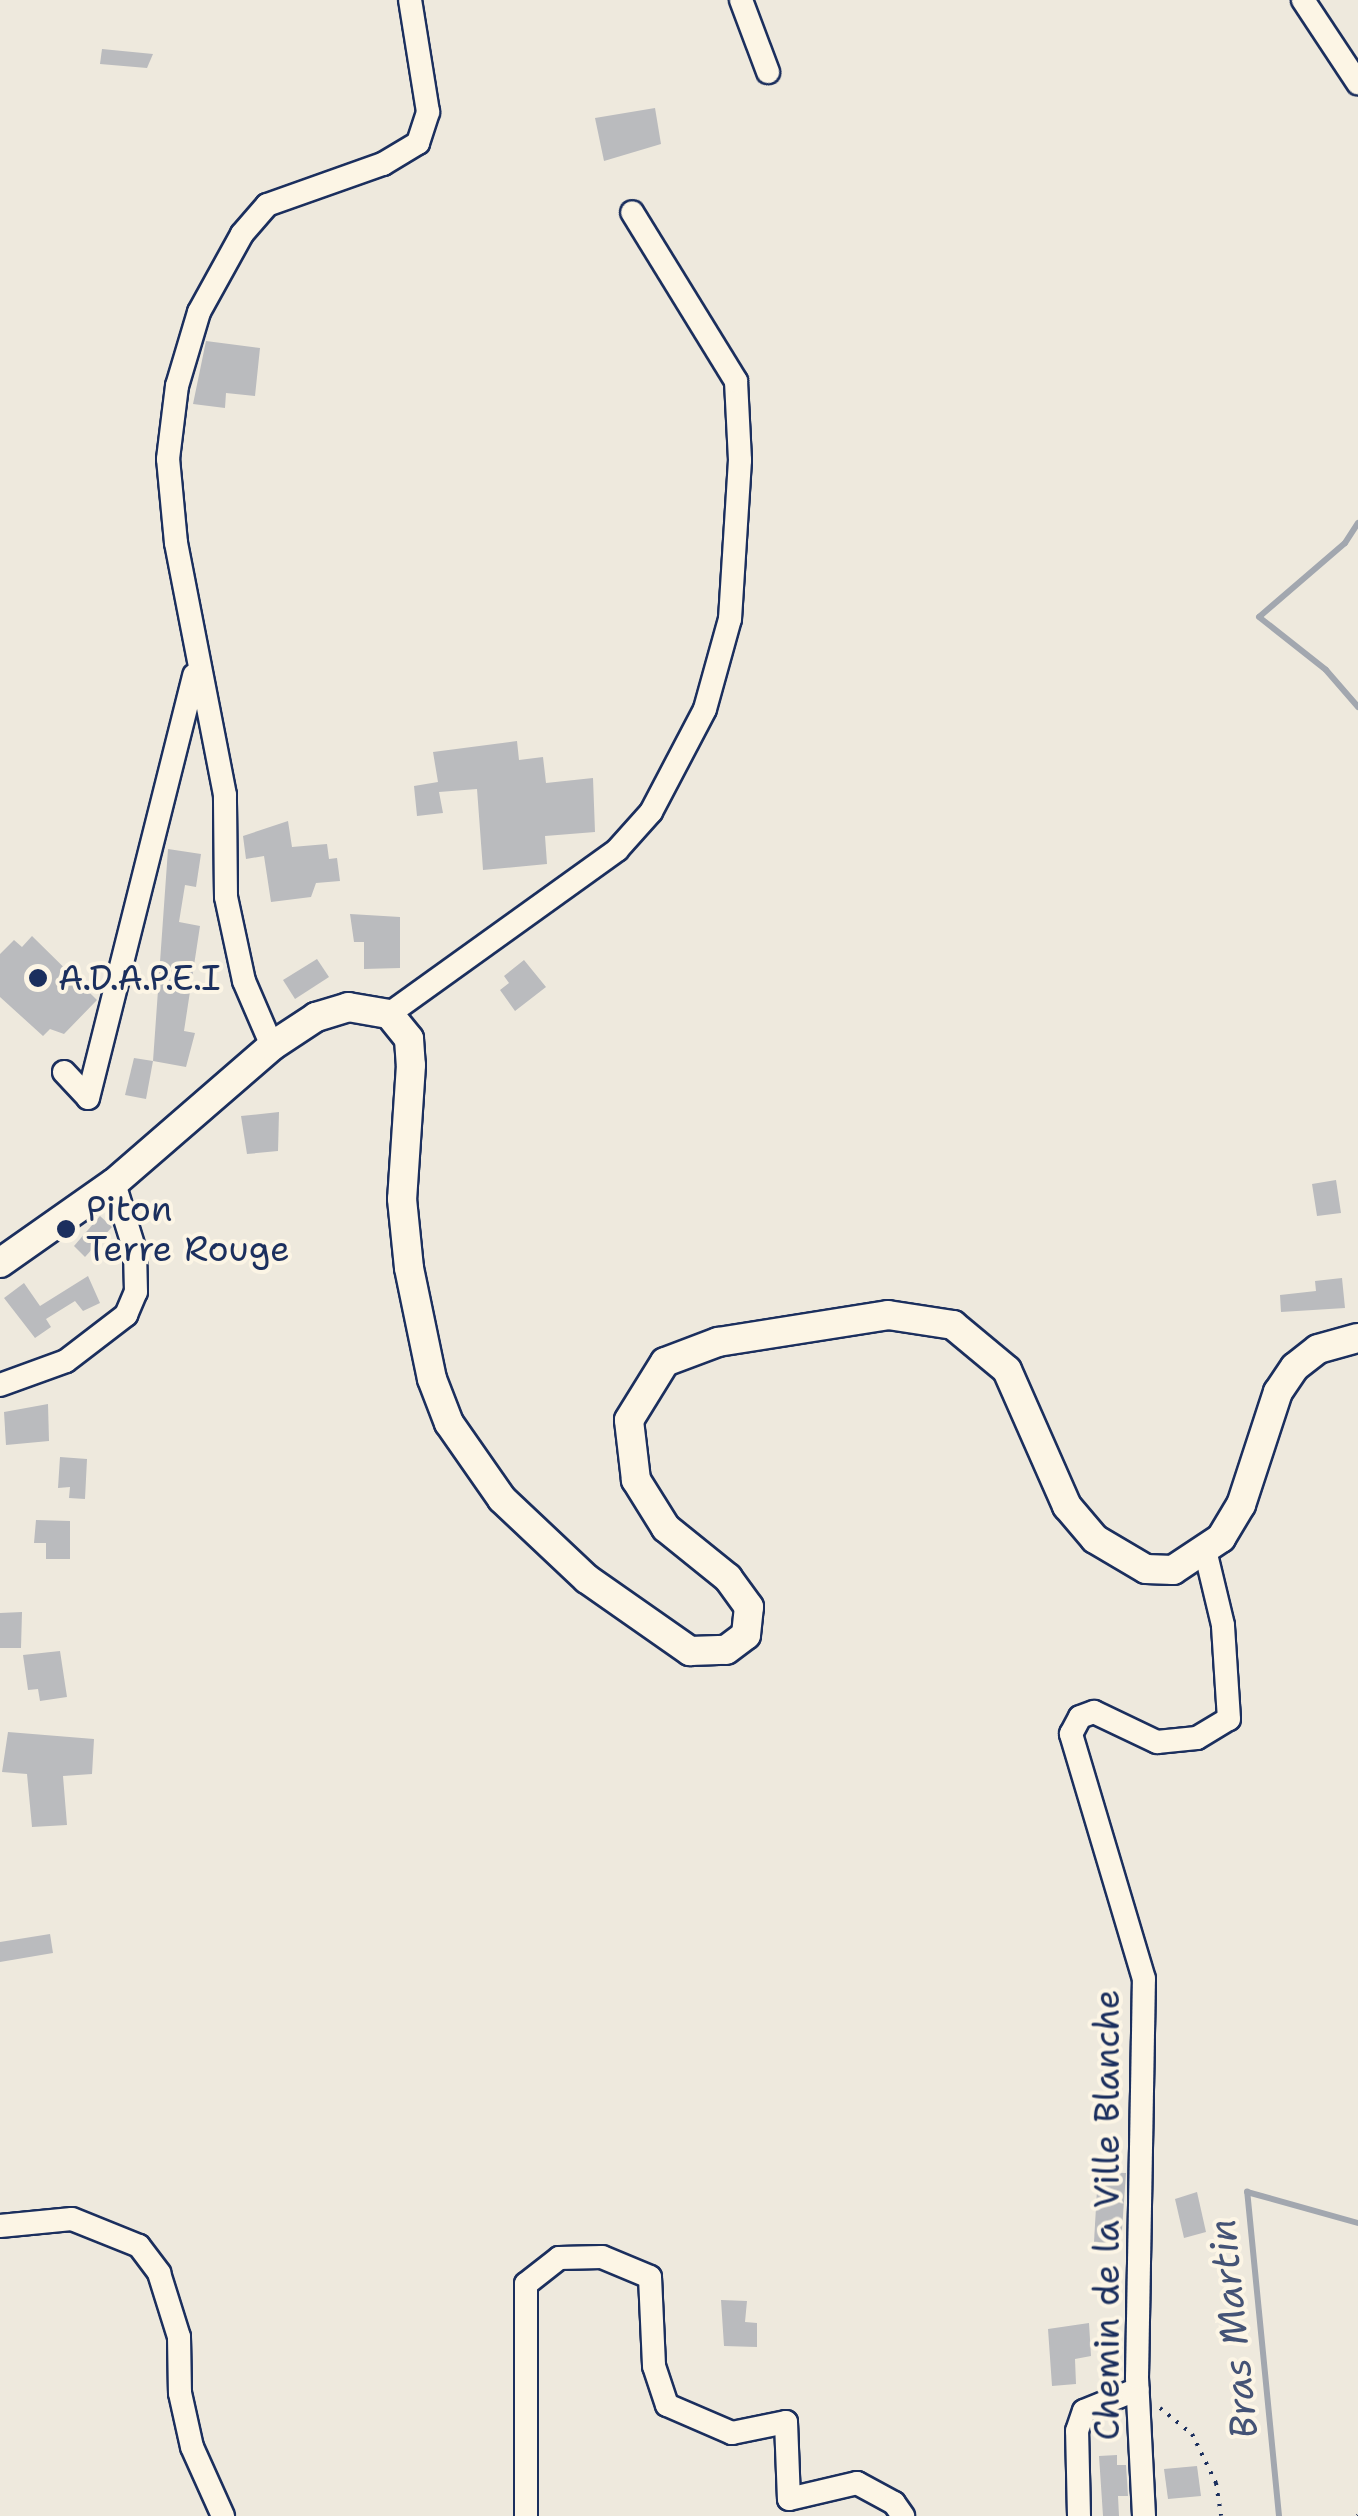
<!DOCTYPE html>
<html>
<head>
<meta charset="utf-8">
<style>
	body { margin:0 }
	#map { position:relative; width:1358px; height:2516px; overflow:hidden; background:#eee9dd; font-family:"Shantell Sans",sans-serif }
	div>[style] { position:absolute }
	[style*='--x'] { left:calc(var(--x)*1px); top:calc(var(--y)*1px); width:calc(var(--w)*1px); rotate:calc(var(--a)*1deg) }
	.stream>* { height:6px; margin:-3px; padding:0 3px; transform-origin:3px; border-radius:3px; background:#a2a7af }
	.building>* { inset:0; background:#babbbe }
	.path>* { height:4px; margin-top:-2px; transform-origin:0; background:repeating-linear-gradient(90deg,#1b2f5e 0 2.5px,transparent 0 10.5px) }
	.roads { filter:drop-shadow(2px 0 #1b2f5e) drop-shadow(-2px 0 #1b2f5e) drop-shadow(0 2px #1b2f5e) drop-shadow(0 -2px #1b2f5e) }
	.minor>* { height:22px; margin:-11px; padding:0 11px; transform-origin:11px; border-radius:11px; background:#fcf5e5 }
	.major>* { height:28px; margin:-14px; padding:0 14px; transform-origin:14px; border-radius:14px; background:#fcf5e5 }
	.dots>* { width:28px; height:28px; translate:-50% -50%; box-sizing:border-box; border:5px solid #fcf5e5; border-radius:50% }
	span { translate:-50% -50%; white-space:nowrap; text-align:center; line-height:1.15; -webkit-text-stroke:8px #fcf5e5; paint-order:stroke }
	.poi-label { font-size:35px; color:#1b2f5e }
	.left { translate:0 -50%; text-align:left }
	.street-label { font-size:35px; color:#1b2f5e }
	.water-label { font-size:38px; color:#445376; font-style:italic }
</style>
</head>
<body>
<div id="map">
	<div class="stream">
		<div style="--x:1358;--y:523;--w:24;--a:123"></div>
		<div style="--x:1345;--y:543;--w:113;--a:139.3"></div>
		<div style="--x:1259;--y:617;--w:85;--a:38.3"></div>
		<div style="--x:1326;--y:670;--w:49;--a:49.1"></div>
		<div style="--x:1279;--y:2516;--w:326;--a:-95.6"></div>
		<div style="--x:1247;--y:2192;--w:115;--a:15.6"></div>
	</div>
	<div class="building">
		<div style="clip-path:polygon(102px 49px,153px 54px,147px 68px,100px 64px)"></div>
		<div style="clip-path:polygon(655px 108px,661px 144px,604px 161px,595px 118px)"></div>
		<div style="clip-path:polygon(206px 341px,260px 348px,255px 396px,226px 393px,225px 408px,193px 404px)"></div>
		<div style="clip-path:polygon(517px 741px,519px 760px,543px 757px,546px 783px,593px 778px,595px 832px,545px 836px,547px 864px,483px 870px,477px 789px,439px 792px,443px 813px,417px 816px,414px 786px,438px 782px,433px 752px)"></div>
		<div style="clip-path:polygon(288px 821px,292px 847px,327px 844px,329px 859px,337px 858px,340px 881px,316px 883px,311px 897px,271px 902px,264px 856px,246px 859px,243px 836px)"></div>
		<div style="clip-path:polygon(168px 849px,201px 854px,196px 887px,185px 885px,179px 922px,200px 926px,184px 1031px,195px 1033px,186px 1067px,153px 1061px)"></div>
		<div style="clip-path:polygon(350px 914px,400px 917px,400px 968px,364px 969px,364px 942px,354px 942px)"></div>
		<div style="clip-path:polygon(32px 936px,97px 1000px,64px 1034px,50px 1029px,43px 1036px,0 997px,0 954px,14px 940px,22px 947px)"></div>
		<div style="clip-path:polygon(317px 959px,329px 977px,295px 999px,283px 980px)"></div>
		<div style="clip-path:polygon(524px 960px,546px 987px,515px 1011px,500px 990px,509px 983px,504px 976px)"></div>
		<div style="clip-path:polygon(134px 1058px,153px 1061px,146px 1099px,125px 1095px)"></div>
		<div style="clip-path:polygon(279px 1112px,278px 1151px,247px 1154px,241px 1116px)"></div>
		<div style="clip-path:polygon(1336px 1180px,1341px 1213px,1317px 1216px,1312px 1184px)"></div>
		<div style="clip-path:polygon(100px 1216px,112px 1227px,85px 1257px,74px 1246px)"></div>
		<div style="clip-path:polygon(88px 1276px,100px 1303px,83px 1311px,75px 1301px,46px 1319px,51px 1327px,35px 1338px,4px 1298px,24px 1283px,40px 1306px)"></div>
		<div style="clip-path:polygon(1342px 1278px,1345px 1308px,1281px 1312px,1280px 1295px,1316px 1291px,1315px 1281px)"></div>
		<div style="clip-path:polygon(48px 1404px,49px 1441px,6px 1445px,4px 1412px)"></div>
		<div style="clip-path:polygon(60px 1457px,87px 1459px,85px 1499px,69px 1498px,70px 1487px,58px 1488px)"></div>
		<div style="clip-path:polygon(36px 1520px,70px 1521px,70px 1559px,46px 1559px,46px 1543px,34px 1543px)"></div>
		<div style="clip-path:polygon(22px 1612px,21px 1648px,0 1648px,0 1613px)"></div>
		<div style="clip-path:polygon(60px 1651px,67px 1697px,40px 1701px,38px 1689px,28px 1690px,23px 1655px)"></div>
		<div style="clip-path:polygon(8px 1732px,94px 1739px,92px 1774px,63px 1776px,67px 1825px,32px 1827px,27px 1774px,2px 1772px)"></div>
		<div style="clip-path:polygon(50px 1934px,53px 1953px,0 1962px,0 1942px)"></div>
		<div style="clip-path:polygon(1098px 2172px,1126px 2173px,1121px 2244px,1094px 2242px)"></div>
		<div style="clip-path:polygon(1197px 2192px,1206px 2232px,1184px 2238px,1175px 2199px)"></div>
		<div style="clip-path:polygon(721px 2300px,747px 2301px,745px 2322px,757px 2323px,757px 2347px,724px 2346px)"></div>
		<div style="clip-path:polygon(1089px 2323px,1091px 2356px,1075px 2359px,1076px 2384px,1052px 2386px,1048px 2329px)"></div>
		<div style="clip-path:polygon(1117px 2455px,1117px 2465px,1126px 2465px,1128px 2496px,1118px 2496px,1119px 2516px,1103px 2516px,1099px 2456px)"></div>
		<div style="clip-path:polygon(1197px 2466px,1201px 2496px,1168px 2499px,1164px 2469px)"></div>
	</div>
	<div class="path">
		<div style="--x:1160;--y:2408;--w:41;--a:39.1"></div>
		<div style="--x:1192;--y:2434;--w:55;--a:63.9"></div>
		<div style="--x:1216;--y:2483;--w:33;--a:81"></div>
		<div style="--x:1357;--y:2516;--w:1;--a:-45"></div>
	</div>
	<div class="roads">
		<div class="minor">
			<div style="--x:741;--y:0;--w:77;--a:69.4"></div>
			<div style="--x:1303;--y:0;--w:100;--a:56.5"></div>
			<div style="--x:389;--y:1014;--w:281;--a:-35.7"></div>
			<div style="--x:617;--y:850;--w:51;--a:-48.2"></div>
			<div style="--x:651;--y:812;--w:116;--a:-62.3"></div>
			<div style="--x:705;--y:709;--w:93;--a:-74.5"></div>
			<div style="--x:730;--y:619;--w:159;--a:-86.4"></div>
			<div style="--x:740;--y:460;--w:79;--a:-92.9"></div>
			<div style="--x:736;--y:381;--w:198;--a:-121.6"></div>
			<div style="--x:272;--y:1046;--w:71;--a:-113.3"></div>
			<div style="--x:244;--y:981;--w:86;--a:-102.1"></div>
			<div style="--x:226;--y:897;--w:102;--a:-90.6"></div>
			<div style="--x:225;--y:795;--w:257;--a:-101"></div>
			<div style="--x:176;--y:543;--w:84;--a:-95.4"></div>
			<div style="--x:168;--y:459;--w:74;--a:-83"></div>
			<div style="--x:177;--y:386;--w:77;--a:-73.4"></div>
			<div style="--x:199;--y:312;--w:89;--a:-61.1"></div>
			<div style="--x:242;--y:234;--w:38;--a:-49"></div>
			<div style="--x:267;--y:205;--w:123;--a:-19.5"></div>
			<div style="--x:383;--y:164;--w:41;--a:-31"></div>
			<div style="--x:418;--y:143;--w:33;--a:-72"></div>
			<div style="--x:428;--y:112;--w:113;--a:-99.1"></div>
			<div style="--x:64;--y:1072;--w:35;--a:47"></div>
			<div style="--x:88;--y:1098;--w:436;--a:-75.9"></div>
			<div style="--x:0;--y:1385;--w:70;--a:-20"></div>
			<div style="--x:66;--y:1361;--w:76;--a:-37.5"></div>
			<div style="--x:126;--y:1315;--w:25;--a:-67"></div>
			<div style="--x:136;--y:1292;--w:41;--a:-91.4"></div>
			<div style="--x:135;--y:1251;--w:71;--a:-107.2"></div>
			<div style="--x:0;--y:2226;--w:72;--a:-5.6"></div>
			<div style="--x:72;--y:2219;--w:72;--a:21.9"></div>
			<div style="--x:139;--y:2246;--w:34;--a:53"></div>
			<div style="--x:159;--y:2273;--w:67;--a:72.6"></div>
			<div style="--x:179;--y:2337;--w:56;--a:89"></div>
			<div style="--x:180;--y:2393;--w:55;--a:77.5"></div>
			<div style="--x:192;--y:2447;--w:76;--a:65.8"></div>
			<div style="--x:526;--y:2516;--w:232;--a:-90"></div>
			<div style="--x:526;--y:2284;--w:42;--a:-38.2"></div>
			<div style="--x:559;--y:2258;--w:43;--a:-1.3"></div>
			<div style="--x:602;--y:2257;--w:52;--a:22.6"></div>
			<div style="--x:650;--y:2277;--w:89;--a:87.4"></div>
			<div style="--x:654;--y:2366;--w:41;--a:71.6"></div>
			<div style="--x:667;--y:2405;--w:71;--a:23.3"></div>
			<div style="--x:732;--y:2433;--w:55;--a:-11.5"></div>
			<div style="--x:786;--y:2422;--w:77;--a:87.8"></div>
			<div style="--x:789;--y:2499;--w:70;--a:-13.2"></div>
			<div style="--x:857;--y:2483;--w:42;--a:28.4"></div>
			<div style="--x:894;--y:2503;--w:16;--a:55"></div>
			<div style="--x:1079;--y:2516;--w:85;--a:-91.3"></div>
			<div style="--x:1077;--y:2431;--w:21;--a:-71"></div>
			<div style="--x:1084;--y:2411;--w:58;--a:-22.2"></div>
			<div style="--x:1144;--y:2516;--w:139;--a:-92.9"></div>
			<div style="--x:1137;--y:2377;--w:398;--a:-89"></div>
			<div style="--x:1144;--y:1979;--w:256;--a:-106.6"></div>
			<div style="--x:1071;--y:1734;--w:19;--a:-62"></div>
			<div style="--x:1080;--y:1717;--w:15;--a:-20"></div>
			<div style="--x:1094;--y:1712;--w:70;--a:25.5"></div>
			<div style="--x:1157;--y:1742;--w:40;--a:-5.7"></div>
			<div style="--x:1197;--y:1738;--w:37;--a:-31"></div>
			<div style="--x:1229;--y:1719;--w:94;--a:-93.7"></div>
			<div style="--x:1223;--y:1625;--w:73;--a:-103.5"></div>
		</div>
		<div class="major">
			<div style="--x:0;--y:1263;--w:139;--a:-35.1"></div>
			<div style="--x:114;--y:1183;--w:209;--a:-40.9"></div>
			<div style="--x:272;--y:1046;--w:53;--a:-33.4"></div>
			<div style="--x:316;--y:1017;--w:34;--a:-17"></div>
			<div style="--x:348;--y:1007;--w:42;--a:9.7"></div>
			<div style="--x:389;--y:1014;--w:32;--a:51"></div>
			<div style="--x:409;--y:1039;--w:26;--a:86"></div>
			<div style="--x:411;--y:1065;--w:134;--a:93.8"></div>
			<div style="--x:402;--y:1199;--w:69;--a:84.2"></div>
			<div style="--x:409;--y:1268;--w:113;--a:78.3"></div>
			<div style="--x:432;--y:1379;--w:47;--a:68.9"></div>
			<div style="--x:449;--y:1423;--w:93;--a:55.1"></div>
			<div style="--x:502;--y:1499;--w:117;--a:43.3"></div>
			<div style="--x:587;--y:1579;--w:126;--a:35"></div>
			<div style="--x:690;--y:1651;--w:36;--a:-2"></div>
			<div style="--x:726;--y:1650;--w:25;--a:-37"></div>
			<div style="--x:746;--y:1635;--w:28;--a:-84"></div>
			<div style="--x:749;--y:1607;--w:36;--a:-126"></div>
			<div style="--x:728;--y:1578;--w:80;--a:-141.1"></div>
			<div style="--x:666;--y:1528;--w:57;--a:-122"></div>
			<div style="--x:636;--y:1480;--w:60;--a:-96.7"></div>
			<div style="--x:629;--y:1420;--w:68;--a:-58.2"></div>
			<div style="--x:665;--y:1362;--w:57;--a:-20.7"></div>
			<div style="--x:718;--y:1342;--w:172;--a:-9"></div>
			<div style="--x:888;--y:1315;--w:66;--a:8.7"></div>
			<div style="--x:953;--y:1325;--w:70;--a:39.8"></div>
			<div style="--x:1007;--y:1370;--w:149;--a:66.2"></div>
			<div style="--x:1067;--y:1506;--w:43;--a:49.7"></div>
			<div style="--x:1095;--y:1539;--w:59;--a:30.5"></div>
			<div style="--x:1146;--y:1569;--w:27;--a:2"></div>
			<div style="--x:1173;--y:1570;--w:58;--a:-33.7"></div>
			<div style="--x:1221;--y:1538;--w:39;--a:-59"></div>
			<div style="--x:1241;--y:1505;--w:119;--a:-71.9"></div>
			<div style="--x:1278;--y:1392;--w:30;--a:-56"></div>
			<div style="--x:1295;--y:1367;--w:29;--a:-38"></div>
			<div style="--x:1318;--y:1349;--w:41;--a:-15.4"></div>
		</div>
	</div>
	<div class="dots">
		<div style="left:38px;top:978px;background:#1b2f5e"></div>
		<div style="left:66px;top:1229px;background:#1b2f5e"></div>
	</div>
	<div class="poi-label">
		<span class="left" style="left:58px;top:978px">A.D.A.P.E.I</span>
		<span class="left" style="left:86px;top:1229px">Piton<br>Terre Rouge</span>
	</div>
	<div class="street-label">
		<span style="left:1107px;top:2215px;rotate:-90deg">Chemin de la Ville Blanche</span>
	</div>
	<div class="water-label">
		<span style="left:1233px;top:2329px;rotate:-96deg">Bras Martin</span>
	</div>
</div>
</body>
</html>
